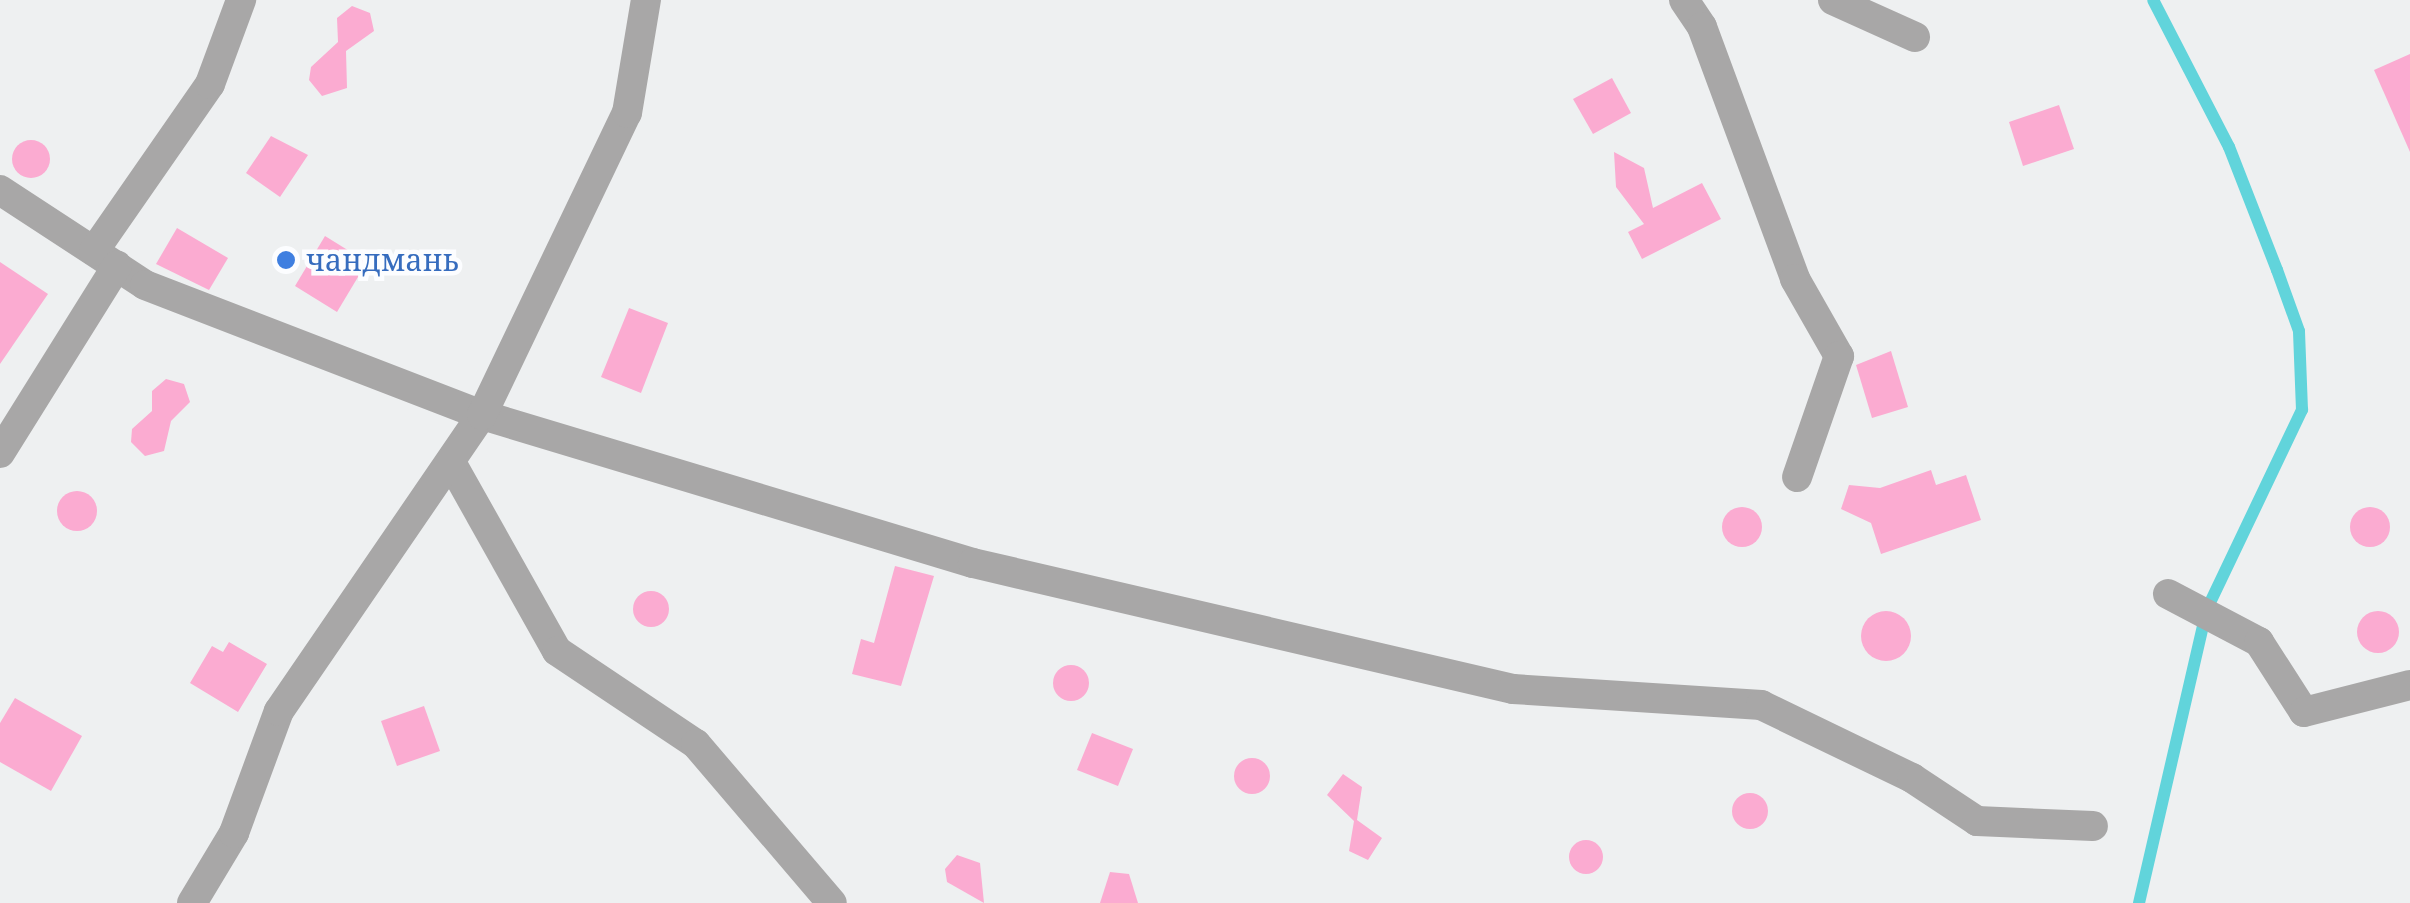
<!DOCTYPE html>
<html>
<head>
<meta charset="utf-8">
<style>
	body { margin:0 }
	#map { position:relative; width:2410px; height:903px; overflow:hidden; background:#eef0f1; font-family:"Noto Serif",serif }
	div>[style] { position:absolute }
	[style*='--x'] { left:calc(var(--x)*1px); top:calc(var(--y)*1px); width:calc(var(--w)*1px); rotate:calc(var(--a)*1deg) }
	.stream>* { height:12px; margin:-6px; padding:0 6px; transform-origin:6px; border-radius:6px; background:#61d4db }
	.building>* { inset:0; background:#fbabd1 }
	.round { border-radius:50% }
	.minor>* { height:30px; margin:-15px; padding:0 15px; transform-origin:15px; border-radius:15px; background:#a8a7a7 }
	.dots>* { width:28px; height:28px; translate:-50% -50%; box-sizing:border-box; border:5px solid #fcfdff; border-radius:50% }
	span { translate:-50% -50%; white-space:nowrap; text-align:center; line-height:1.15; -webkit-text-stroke:9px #fcfdff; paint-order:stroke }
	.shop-label { font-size:30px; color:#366cbe }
	.left { translate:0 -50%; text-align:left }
</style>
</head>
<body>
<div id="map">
	<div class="stream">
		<div style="--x:2139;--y:903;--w:302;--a:-77"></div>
		<div style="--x:2207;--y:609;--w:221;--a:-64.5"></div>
		<div style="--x:2302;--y:410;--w:79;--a:-92.2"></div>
		<div style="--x:2299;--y:331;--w:65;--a:-109.8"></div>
		<div style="--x:2277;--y:270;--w:132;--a:-111.3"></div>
		<div style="--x:2229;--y:147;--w:165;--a:-117.3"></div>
	</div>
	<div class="building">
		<div style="clip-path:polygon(352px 6px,370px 13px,374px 31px,346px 51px,347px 88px,322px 96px,309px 80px,311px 67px,338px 42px,337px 18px)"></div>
		<div style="clip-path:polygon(2410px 54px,2410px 152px,2374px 70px)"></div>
		<div style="clip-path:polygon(1612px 78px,1631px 113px,1593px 134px,1573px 99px)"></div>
		<div style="clip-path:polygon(2059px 105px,2074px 149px,2023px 166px,2009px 122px)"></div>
		<div style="clip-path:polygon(271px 136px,308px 155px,280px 197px,246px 173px)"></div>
		<div class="round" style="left:12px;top:140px;width:38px;height:38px"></div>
		<div style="clip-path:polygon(1614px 152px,1644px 168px,1653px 208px,1702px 183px,1721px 219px,1642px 259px,1628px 232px,1644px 224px,1616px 187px)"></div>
		<div style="clip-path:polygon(177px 228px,228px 258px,209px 290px,156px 264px)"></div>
		<div style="clip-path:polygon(325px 236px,367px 262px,337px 312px,295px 286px)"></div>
		<div style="clip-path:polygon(0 262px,48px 294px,0 364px)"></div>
		<div style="clip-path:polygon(629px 308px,668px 323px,641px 393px,601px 377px)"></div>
		<div style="clip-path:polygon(1891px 351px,1908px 407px,1872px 418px,1856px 365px)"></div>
		<div style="clip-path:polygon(166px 379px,184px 384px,190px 402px,171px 421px,164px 451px,145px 456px,131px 442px,132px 429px,152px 411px,152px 391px)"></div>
		<div style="clip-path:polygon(1931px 470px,1936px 485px,1966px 475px,1981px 520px,1881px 554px,1871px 523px,1841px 509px,1849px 485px,1880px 488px)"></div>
		<div class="round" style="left:57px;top:491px;width:40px;height:40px"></div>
		<div class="round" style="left:1722px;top:507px;width:40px;height:40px"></div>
		<div class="round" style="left:2350px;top:507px;width:40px;height:40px"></div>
		<div style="clip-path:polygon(895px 566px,934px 576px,901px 686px,852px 674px,861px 639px,874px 643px)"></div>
		<div class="round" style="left:633px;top:591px;width:36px;height:36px"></div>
		<div class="round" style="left:2357px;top:611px;width:42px;height:42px"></div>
		<div class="round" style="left:1861px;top:611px;width:50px;height:50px"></div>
		<div style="clip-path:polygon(229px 642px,267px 664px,238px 712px,190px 683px,212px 646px,223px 652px)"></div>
		<div class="round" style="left:1053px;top:665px;width:36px;height:36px"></div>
		<div style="clip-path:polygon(15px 698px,82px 736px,51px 791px,0 762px,0 723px)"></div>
		<div style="clip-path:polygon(424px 706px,440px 751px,397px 766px,381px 721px)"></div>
		<div style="clip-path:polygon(1092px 733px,1133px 749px,1118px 786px,1077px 770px)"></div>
		<div class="round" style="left:1234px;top:758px;width:36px;height:36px"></div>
		<div style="clip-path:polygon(1343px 774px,1362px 787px,1357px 820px,1382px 838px,1368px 860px,1349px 851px,1354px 821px,1327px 795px)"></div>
		<div class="round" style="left:1732px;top:793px;width:36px;height:36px"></div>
		<div class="round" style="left:1569px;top:840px;width:34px;height:34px"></div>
		<div style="clip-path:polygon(957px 855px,980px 863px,984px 903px,947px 882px,945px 869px)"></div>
		<div style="clip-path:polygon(1110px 872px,1129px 874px,1138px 903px,1100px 903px)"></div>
	</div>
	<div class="minor">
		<div style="--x:1684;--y:0;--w:32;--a:56"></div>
		<div style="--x:1702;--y:27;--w:269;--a:69.7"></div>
		<div style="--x:1795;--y:279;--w:89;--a:60.3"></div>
		<div style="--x:1839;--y:356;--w:128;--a:109.1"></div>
		<div style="--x:1833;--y:0;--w:90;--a:24.3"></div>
		<div style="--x:0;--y:190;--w:173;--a:33.2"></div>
		<div style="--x:145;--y:285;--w:361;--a:21.1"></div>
		<div style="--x:482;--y:415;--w:513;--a:16.77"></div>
		<div style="--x:973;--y:563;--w:555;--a:13.13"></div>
		<div style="--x:1513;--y:689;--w:249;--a:3.7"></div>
		<div style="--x:1761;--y:705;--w:168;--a:25.8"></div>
		<div style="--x:1912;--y:778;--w:78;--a:33.5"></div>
		<div style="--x:1977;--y:821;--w:116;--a:2.5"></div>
		<div style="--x:94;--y:251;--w:203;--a:-55.2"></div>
		<div style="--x:210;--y:84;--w:90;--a:-69.7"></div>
		<div style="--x:0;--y:453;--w:221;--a:-58"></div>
		<div style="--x:452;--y:464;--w:214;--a:60.7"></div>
		<div style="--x:557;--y:651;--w:167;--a:33.8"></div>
		<div style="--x:696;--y:744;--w:209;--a:49.5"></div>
		<div style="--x:2168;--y:594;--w:103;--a:27.8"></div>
		<div style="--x:2259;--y:642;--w:83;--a:57.3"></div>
		<div style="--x:2304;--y:712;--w:109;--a:-14.3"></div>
		<div style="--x:192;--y:903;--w:82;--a:-59"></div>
		<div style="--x:234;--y:833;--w:130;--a:-69.8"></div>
		<div style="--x:279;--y:711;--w:359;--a:-55.6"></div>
		<div style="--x:482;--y:415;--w:335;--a:-64.4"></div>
		<div style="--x:627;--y:113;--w:115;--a:-80.5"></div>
	</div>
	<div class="dots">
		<div style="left:286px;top:260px;background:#3f7fe0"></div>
	</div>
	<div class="shop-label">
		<span class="left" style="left:306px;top:260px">чандмань</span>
	</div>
</div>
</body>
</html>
